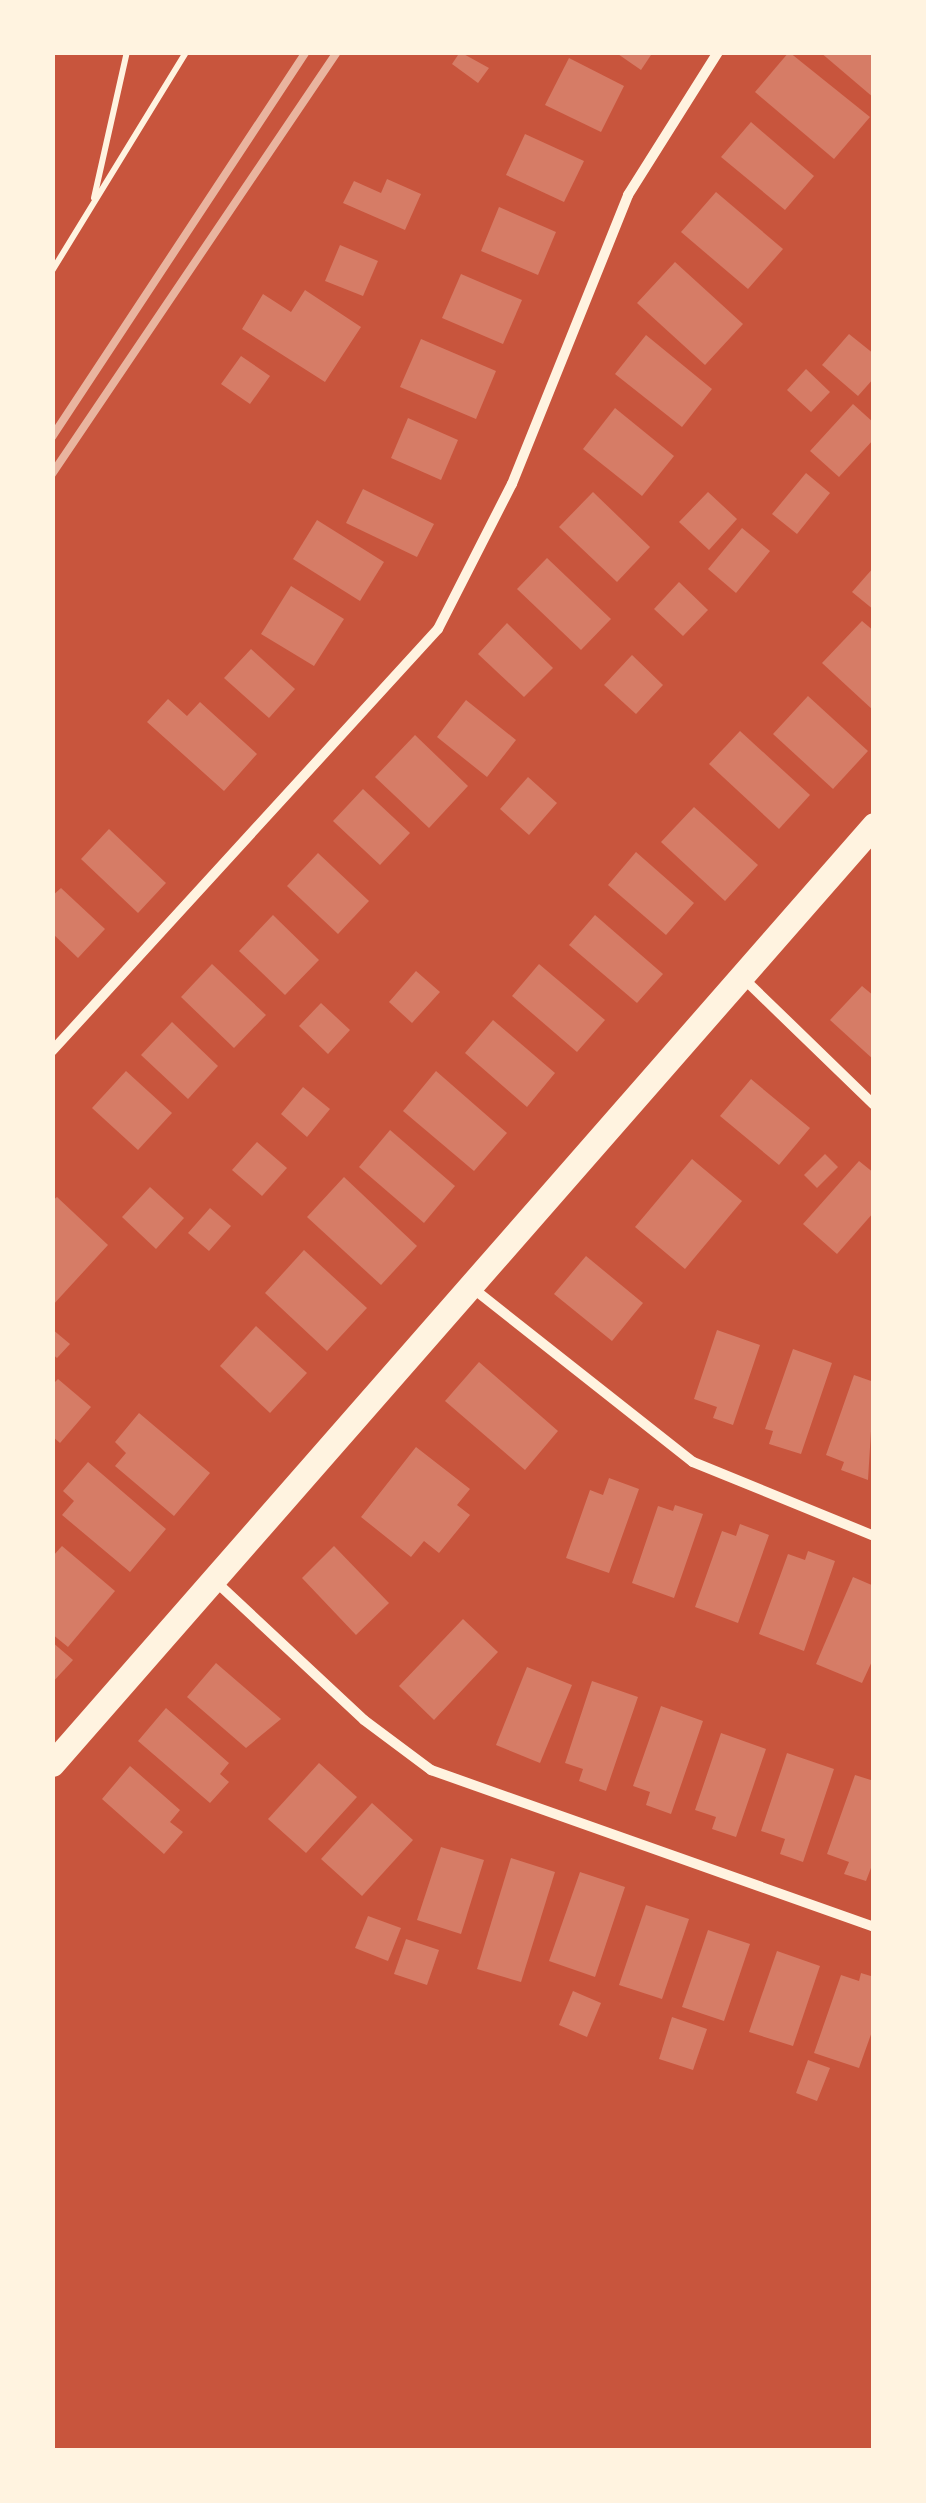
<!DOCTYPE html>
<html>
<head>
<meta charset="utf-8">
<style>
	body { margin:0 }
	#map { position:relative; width:926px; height:2503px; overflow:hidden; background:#c8553d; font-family:"Crimson Pro",serif }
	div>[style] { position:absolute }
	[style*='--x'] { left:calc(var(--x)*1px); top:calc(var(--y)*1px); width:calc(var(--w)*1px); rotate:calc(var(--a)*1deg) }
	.building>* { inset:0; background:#d67c66 }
	.path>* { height:6px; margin:-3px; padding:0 3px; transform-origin:3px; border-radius:3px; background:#fff3e0 }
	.minor>* { height:10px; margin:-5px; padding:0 5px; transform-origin:5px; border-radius:5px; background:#fff3e0 }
	.primary>* { height:25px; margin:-12.5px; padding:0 12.5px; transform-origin:12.5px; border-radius:12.5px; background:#fff3e0 }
	.rail>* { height:8px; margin:-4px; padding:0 4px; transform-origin:4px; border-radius:4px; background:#e9b49f }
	span { translate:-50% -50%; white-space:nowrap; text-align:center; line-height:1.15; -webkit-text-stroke:10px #fff3e0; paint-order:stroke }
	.frame { position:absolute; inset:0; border:55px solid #fff3e0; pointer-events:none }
</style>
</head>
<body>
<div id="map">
	<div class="building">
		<div style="clip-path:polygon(460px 52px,489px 68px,478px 83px,452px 64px)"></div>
		<div style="clip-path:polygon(615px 52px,653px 52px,641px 70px)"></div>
		<div style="clip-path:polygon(789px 52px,870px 117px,834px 159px,755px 92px)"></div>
		<div style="clip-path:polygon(820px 52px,874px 52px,874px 98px)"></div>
		<div style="clip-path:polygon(569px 58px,624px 86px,601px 132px,545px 105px)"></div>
		<div style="clip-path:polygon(751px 122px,814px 176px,785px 210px,721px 157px)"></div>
		<div style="clip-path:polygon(525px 134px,584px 161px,564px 202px,506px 175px)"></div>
		<div style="clip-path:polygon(387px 179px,421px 194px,405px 230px,343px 203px,354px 181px,381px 193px)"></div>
		<div style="clip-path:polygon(716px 192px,783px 249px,748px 289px,681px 232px)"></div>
		<div style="clip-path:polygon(499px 207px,556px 232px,538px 275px,481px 251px)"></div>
		<div style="clip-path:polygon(340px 245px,378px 261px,363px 296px,325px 281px)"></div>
		<div style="clip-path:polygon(675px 262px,743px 324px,705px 365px,637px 303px)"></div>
		<div style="clip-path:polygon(461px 274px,522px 300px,503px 344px,442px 318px)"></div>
		<div style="clip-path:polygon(305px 290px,361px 327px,325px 382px,242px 329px,263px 294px,291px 312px)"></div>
		<div style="clip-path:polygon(849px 334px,874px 354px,874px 378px,858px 396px,822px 365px)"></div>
		<div style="clip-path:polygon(646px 335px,712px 389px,682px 427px,615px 374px)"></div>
		<div style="clip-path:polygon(421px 339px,496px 371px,476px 419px,400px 387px)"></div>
		<div style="clip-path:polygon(241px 356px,270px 376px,250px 404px,221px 384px)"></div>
		<div style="clip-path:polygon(806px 369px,830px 392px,811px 412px,787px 390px)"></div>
		<div style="clip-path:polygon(853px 404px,874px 423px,874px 439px,839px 477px,810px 451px)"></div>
		<div style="clip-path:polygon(615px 408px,674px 456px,642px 496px,583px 449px)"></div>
		<div style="clip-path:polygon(408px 418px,458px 440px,441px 480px,391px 458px)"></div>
		<div style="clip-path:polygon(806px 473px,830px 493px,797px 534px,772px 514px)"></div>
		<div style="clip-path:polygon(363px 489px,434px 524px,417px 557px,346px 523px)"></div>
		<div style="clip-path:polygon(593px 492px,650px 547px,617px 582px,559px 527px)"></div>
		<div style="clip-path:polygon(708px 492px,737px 519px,709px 550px,679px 522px)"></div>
		<div style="clip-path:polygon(317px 520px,384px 562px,360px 601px,293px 559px)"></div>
		<div style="clip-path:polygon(742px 528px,770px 551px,736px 593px,708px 569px)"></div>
		<div style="clip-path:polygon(547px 558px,611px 619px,581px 650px,517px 589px)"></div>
		<div style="clip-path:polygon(874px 567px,874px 610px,852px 592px)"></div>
		<div style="clip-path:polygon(679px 582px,708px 610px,683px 636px,654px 609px)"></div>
		<div style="clip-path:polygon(291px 586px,344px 619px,314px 666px,261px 634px)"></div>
		<div style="clip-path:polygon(862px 621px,874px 631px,874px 711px,822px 663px)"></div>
		<div style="clip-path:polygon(507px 623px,553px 668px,524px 697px,478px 654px)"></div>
		<div style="clip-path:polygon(251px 649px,295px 689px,269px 718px,224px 678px)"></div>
		<div style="clip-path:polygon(632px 655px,663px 685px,636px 714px,604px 685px)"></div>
		<div style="clip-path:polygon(808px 696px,868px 751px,833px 789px,773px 734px)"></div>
		<div style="clip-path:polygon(168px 699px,187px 716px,200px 702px,257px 754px,224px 791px,147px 722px)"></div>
		<div style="clip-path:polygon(466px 700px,516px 740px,487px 777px,437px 737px)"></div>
		<div style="clip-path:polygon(740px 731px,810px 795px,779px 829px,709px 764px)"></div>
		<div style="clip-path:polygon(415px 735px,468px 786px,429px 828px,375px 777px)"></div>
		<div style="clip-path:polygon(528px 777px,557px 803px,529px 835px,500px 809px)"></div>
		<div style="clip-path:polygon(363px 789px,410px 833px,380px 865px,333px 821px)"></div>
		<div style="clip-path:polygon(694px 807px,758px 865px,725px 901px,661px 842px)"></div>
		<div style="clip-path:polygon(109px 829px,166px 883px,138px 913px,81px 859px)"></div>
		<div style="clip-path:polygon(636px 852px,694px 903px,666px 935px,608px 885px)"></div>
		<div style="clip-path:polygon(318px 853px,369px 901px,338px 934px,287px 886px)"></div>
		<div style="clip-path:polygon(61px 888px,105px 929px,78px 958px,52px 933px,52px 896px)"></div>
		<div style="clip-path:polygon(273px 915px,319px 960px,285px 995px,239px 951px)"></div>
		<div style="clip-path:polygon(595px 915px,663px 974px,637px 1003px,569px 945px)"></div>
		<div style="clip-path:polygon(212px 964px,266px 1015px,234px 1048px,181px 997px)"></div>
		<div style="clip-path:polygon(539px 964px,605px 1020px,577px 1052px,512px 996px)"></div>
		<div style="clip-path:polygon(416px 971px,440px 992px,412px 1023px,389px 1002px)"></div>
		<div style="clip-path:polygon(862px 986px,874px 996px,874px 1060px,830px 1020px)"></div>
		<div style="clip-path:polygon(321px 1003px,350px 1030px,328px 1054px,299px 1026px)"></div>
		<div style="clip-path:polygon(493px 1020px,555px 1073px,527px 1107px,465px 1053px)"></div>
		<div style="clip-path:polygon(172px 1022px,218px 1066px,188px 1099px,141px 1055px)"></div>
		<div style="clip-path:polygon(126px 1071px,172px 1113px,138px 1150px,92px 1108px)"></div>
		<div style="clip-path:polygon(436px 1071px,507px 1133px,474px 1171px,403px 1111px)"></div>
		<div style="clip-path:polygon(751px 1079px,810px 1128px,779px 1165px,720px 1116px)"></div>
		<div style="clip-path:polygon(303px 1087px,330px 1109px,307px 1137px,281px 1114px)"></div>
		<div style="clip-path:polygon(390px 1130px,455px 1186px,424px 1223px,359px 1167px)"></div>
		<div style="clip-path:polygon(257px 1142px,287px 1168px,262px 1196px,232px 1170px)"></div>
		<div style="clip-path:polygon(825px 1154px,838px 1167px,817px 1188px,804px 1175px)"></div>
		<div style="clip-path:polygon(692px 1159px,742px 1201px,685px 1269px,635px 1227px)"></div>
		<div style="clip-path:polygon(859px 1161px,874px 1173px,874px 1212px,837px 1254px,803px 1224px)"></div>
		<div style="clip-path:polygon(344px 1177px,417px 1246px,381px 1285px,307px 1217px)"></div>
		<div style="clip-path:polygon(150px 1187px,184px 1218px,156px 1249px,122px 1217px)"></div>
		<div style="clip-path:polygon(57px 1197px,108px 1245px,52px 1306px,52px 1201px)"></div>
		<div style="clip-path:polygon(210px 1208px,231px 1226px,209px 1251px,188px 1233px)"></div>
		<div style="clip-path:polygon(304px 1250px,367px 1308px,327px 1351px,265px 1293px)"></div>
		<div style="clip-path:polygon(586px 1256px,643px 1303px,612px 1341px,554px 1294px)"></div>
		<div style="clip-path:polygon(256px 1326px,307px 1373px,270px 1413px,220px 1366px)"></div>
		<div style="clip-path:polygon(52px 1329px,70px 1344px,57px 1358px,52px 1354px)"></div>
		<div style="clip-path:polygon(717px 1330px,760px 1345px,733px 1425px,713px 1418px,717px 1407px,694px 1399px)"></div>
		<div style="clip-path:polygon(793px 1349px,832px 1363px,801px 1454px,769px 1444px,773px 1431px,765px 1429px)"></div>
		<div style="clip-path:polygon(479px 1362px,558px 1431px,525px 1470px,445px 1401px)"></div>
		<div style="clip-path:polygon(854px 1375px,874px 1382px,868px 1480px,841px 1470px,844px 1462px,826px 1455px)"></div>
		<div style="clip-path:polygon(58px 1379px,91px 1407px,60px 1443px,52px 1436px,52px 1385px)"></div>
		<div style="clip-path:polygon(139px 1413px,210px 1473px,174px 1516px,115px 1466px,126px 1453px,115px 1442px)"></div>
		<div style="clip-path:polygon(416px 1447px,470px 1489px,457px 1505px,470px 1515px,439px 1553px,424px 1541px,411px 1557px,361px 1517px)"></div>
		<div style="clip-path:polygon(88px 1462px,166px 1529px,130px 1572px,62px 1515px,74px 1501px,63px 1491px)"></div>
		<div style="clip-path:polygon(609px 1478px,639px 1489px,609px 1573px,566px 1558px,590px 1490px,603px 1495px)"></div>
		<div style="clip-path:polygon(675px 1505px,703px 1514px,674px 1598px,632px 1583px,658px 1506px,673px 1511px)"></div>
		<div style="clip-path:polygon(740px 1524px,769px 1535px,738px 1623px,695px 1607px,722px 1531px,736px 1536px)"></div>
		<div style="clip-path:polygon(62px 1546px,115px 1591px,68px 1647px,52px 1634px,52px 1557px)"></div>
		<div style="clip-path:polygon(334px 1546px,389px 1603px,356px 1635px,302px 1578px)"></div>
		<div style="clip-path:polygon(808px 1551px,835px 1561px,804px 1651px,759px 1634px,788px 1554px,805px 1560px)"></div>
		<div style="clip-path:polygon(853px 1577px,874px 1586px,874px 1657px,862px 1683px,816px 1664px)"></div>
		<div style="clip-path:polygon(463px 1619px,498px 1652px,434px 1720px,399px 1686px)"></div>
		<div style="clip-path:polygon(52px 1642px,73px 1660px,52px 1683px)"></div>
		<div style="clip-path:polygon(216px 1663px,281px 1719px,246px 1748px,187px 1697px)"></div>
		<div style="clip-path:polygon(527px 1667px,572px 1685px,540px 1763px,496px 1745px)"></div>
		<div style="clip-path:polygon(592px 1681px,638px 1697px,606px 1791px,579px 1781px,583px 1769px,565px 1763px)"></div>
		<div style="clip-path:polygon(661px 1706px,703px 1721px,671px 1814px,646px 1805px,650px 1792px,633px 1786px)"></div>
		<div style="clip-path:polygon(166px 1708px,229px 1763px,220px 1774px,229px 1782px,210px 1803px,138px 1741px)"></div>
		<div style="clip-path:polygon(721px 1733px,766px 1749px,736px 1837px,712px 1829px,716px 1817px,695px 1810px)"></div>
		<div style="clip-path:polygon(787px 1753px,834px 1769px,803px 1862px,780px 1854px,785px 1839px,761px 1831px)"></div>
		<div style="clip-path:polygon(319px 1763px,357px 1797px,306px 1853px,268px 1819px)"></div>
		<div style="clip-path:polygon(130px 1766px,180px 1810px,170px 1822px,183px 1832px,164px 1854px,102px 1799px)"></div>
		<div style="clip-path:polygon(855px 1775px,874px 1781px,874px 1860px,866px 1881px,844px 1874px,849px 1862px,827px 1854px)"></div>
		<div style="clip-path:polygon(372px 1803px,413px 1840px,362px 1896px,321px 1859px)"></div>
		<div style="clip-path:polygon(441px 1847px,484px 1860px,461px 1934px,417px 1920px)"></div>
		<div style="clip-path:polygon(511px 1858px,555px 1872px,521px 1982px,477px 1969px)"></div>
		<div style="clip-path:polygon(580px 1872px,625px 1887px,595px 1977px,549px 1961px)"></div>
		<div style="clip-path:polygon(646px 1905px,689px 1919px,662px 1999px,619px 1985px)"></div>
		<div style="clip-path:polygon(368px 1916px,401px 1928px,388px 1961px,355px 1948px)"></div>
		<div style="clip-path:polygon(708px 1930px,750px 1944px,724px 2021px,682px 2007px)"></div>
		<div style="clip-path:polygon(406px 1939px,439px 1950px,427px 1985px,394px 1974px)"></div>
		<div style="clip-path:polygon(777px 1951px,820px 1966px,793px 2046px,749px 2032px)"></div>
		<div style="clip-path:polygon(861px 1973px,874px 1977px,874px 2026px,859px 2068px,814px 2053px,841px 1975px,859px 1981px)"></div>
		<div style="clip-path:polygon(573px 1991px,601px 2003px,587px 2037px,559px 2025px)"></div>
		<div style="clip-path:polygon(672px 2017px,707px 2029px,693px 2070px,659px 2059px)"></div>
		<div style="clip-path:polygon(808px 2060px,830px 2068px,817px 2101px,796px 2093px)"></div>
	</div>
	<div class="path">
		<div style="--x:94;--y:198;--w:150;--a:-77.3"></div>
		<div style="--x:52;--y:271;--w:257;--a:-58.5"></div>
	</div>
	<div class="minor">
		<div style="--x:741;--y:976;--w:185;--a:44.1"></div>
		<div style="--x:52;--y:1051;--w:572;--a:-47.55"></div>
		<div style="--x:438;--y:629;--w:163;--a:-63"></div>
		<div style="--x:512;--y:484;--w:311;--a:-68.1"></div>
		<div style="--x:628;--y:195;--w:169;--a:-57.8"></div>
		<div style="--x:470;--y:1286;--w:284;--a:38.3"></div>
		<div style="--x:693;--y:1462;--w:196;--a:22.2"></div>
		<div style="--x:214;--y:1580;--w:205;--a:43"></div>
		<div style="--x:364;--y:1720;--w:84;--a:36.7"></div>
		<div style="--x:431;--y:1770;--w:470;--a:19.5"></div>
	</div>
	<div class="primary">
		<div style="--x:52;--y:1764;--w:1248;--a:-48.8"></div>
	</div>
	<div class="rail">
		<div style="--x:52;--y:437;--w:461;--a:-56.6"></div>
		<div style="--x:52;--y:474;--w:509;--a:-55.97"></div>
	</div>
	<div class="frame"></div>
</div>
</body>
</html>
